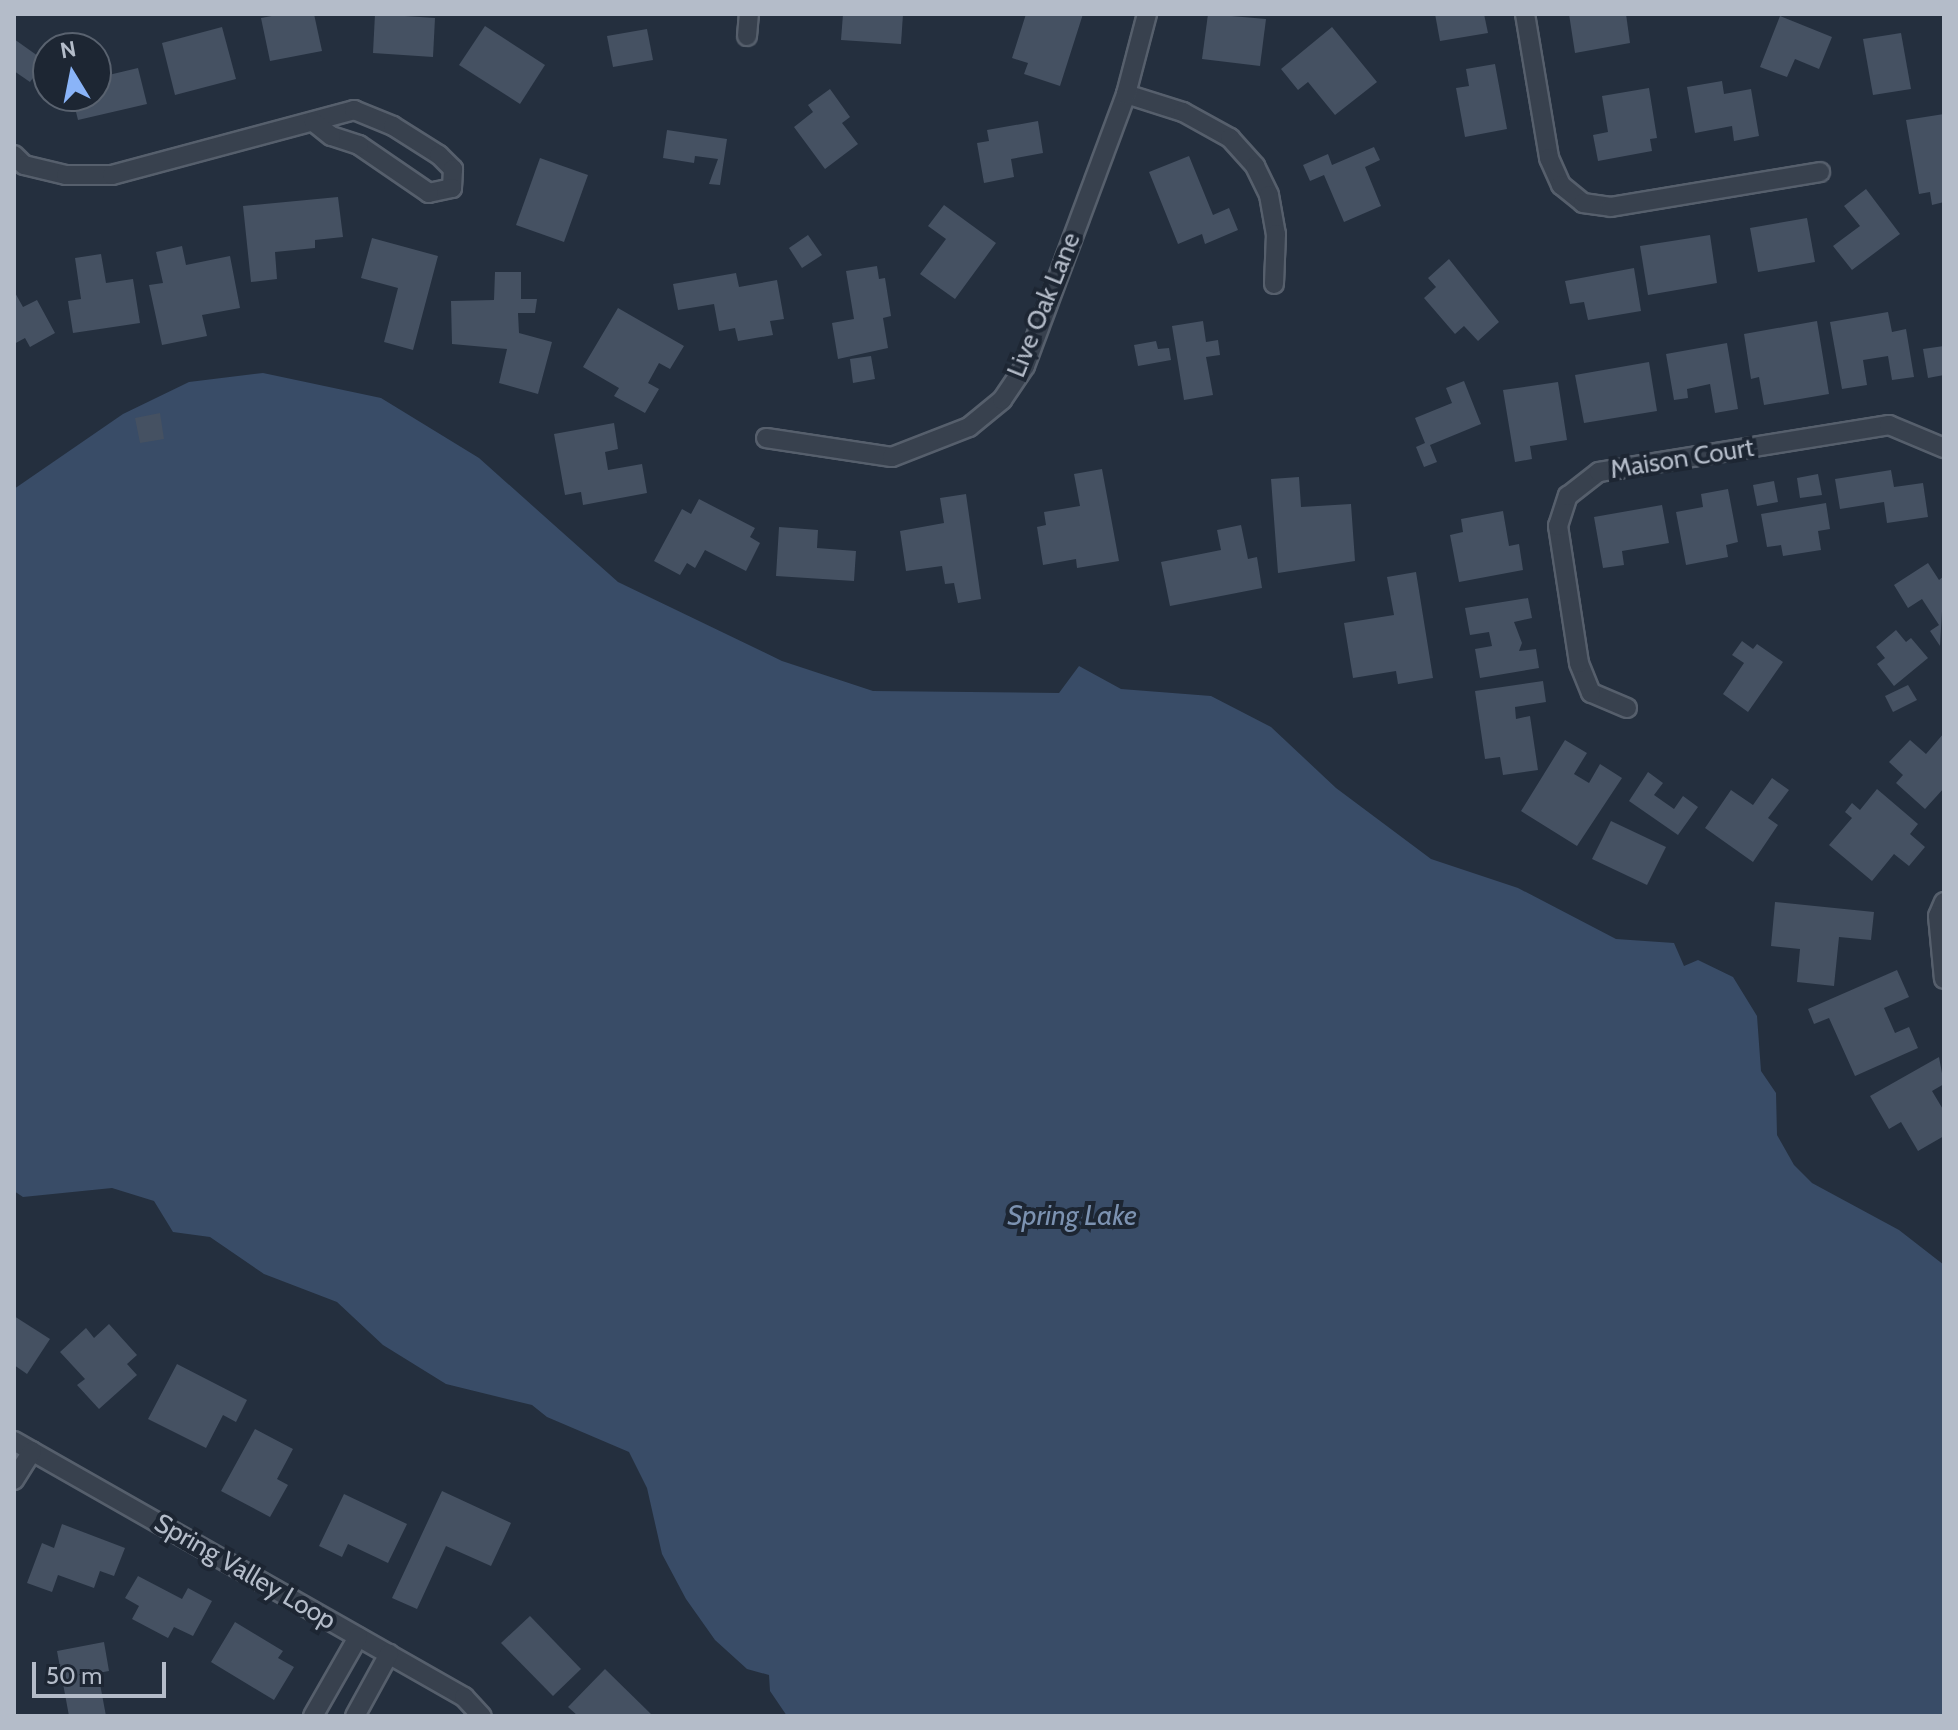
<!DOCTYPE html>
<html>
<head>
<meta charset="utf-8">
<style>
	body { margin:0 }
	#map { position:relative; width:1958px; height:1730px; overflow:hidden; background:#242f3e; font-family:Cabin,sans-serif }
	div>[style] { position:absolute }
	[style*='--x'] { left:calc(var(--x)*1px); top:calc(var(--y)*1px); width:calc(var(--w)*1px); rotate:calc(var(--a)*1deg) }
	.water>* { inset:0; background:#394c67 }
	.building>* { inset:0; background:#455162 }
	.roads { filter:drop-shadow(2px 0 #565f6c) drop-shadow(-2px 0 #565f6c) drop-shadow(0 2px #565f6c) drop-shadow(0 -2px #565f6c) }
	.minor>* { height:18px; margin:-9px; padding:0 9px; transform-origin:9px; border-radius:9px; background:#38414e }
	span { translate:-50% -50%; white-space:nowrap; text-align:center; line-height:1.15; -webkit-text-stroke:8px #1d2633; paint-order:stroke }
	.street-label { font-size:26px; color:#b4bcc9 }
	.water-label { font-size:28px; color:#7c92b1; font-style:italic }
	.frame { position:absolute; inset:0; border:16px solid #b4bcc9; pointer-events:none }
	.north { position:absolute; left:32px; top:32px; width:80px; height:80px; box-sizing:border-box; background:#1d2633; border:2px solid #59626f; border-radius:50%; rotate:350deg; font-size:22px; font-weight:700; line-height:32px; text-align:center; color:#b4bcc9 }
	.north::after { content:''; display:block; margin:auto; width:28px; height:36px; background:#8ab4f8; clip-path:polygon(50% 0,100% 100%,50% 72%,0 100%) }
	.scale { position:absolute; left:32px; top:1662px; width:134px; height:36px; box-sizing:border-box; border:4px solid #b4bcc9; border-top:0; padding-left:10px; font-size:24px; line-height:28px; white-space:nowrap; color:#b4bcc9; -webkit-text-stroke:6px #1d2633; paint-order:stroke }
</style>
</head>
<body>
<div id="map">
	<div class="water">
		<div style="clip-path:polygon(263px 373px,381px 398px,479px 458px,618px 582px,782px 661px,873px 691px,1059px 693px,1079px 666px,1121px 689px,1211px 696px,1271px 727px,1336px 788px,1431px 859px,1518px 888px,1616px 939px,1674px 943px,1684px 966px,1698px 960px,1733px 977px,1757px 1016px,1761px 1071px,1776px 1093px,1777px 1135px,1794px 1165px,1812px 1183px,1899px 1230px,1944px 1265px,1944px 1716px,787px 1716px,770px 1691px,769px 1675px,747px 1669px,715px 1640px,686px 1599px,662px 1554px,647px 1488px,629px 1452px,547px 1417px,532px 1405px,446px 1384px,383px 1345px,337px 1302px,264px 1274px,210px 1237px,173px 1232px,154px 1201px,112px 1188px,23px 1197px,14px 1191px,14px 489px,123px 414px,189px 382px)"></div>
	</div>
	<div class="building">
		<div style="clip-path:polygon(282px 14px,314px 14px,322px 51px,270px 61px,261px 18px)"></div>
		<div style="clip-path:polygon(375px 14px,435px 18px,433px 57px,373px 53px)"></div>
		<div style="clip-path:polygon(843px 14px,903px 14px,901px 44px,841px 40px)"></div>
		<div style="clip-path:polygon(1026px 14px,1083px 14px,1060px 86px,1024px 74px,1028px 63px,1012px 58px)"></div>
		<div style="clip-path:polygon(1208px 14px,1266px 19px,1260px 66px,1202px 59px)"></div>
		<div style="clip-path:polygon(1435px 14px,1484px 14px,1488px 33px,1440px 41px)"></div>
		<div style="clip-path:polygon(1569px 14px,1626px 14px,1630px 43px,1575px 53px)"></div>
		<div style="clip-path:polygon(1780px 16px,1832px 37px,1819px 69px,1795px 59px,1787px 77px,1760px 67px)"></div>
		<div style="clip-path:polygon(485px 26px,545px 65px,520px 104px,459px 65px)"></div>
		<div style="clip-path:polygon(222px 27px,236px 79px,175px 95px,162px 43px)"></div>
		<div style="clip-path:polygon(1332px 27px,1377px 82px,1335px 115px,1308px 82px,1298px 90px,1281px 69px)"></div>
		<div style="clip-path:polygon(647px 29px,653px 60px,613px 67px,607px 36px)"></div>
		<div style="clip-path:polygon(1901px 33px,1911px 89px,1873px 95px,1863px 39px)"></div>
		<div style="clip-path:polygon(14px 39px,45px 61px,30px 82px,14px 71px)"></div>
		<div style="clip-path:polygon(1495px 64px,1507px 129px,1465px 137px,1456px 88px,1469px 86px,1466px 69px)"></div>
		<div style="clip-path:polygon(138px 68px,147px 104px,78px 120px,72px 96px,96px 96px,96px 78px)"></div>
		<div style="clip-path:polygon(1722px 81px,1724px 94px,1751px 89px,1759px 136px,1734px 141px,1732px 126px,1695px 133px,1687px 87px)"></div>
		<div style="clip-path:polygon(1649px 88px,1657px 138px,1650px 139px,1652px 151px,1598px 161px,1593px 135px,1608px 132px,1602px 96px)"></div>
		<div style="clip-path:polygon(830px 89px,850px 117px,842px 123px,858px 144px,825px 169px,794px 127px,813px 112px,808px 105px)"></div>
		<div style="clip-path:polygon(1944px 114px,1944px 202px,1932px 205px,1930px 192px,1919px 194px,1906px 120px)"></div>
		<div style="clip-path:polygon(1038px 121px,1043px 153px,1011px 159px,1014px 177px,984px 183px,977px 143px,989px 141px,987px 130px)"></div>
		<div style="clip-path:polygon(667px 130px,727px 139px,720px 185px,709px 184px,718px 159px,695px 156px,694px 163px,663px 158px)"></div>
		<div style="clip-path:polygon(1374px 147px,1380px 160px,1365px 167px,1381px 206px,1344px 222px,1324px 175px,1310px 181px,1303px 165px,1328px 154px,1332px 165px)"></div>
		<div style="clip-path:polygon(1189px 156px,1213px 215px,1229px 208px,1238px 230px,1205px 244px,1202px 234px,1178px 244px,1149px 172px)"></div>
		<div style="clip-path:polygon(540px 158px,588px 175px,564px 242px,516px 225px)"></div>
		<div style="clip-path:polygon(1866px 189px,1900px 234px,1852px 270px,1833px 246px,1860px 226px,1844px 206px)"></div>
		<div style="clip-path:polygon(338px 197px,343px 237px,315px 240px,315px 248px,275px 252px,277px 279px,251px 282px,243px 206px)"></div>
		<div style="clip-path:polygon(944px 205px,996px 243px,955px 299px,920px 274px,946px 239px,928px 226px)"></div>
		<div style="clip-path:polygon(1807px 218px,1815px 262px,1758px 272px,1750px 228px)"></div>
		<div style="clip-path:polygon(808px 235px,822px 255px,802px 268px,789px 248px)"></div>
		<div style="clip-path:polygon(1710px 235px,1717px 283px,1648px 295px,1640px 246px)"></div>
		<div style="clip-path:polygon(372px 238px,438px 256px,413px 350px,384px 342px,398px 288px,361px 278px)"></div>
		<div style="clip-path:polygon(182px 246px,186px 265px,230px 256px,240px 308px,202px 315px,207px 336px,162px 345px,149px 285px,163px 283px,156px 252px)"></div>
		<div style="clip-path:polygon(101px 254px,106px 283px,133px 279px,140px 323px,73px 333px,68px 301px,81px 299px,75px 258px)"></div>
		<div style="clip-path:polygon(1449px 259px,1499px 322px,1478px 341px,1464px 326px,1455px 334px,1424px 298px,1436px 287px,1428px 278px)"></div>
		<div style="clip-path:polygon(877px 266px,879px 279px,885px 278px,891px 316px,883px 318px,888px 348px,838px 359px,832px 323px,854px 319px,846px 271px)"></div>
		<div style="clip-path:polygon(1634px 268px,1641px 311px,1588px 320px,1584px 302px,1570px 304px,1565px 281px)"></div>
		<div style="clip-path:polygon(495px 272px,521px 272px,521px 299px,537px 299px,535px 313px,518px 313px,519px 333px,552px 342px,538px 394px,499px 383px,507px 349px,452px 344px,451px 301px,494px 300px)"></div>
		<div style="clip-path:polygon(736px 273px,739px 287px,777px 280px,784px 319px,770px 321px,773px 335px,738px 341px,735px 328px,719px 331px,714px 304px,678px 310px,673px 284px)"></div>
		<div style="clip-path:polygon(14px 291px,23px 307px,37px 300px,55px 333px,30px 347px,25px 338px,14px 344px)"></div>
		<div style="clip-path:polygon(618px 308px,684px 346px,670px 369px,659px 363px,648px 383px,659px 389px,645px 413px,614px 396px,619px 388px,583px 367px)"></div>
		<div style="clip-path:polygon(1888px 312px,1892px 332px,1906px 329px,1914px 377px,1892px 380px,1888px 356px,1863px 360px,1867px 385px,1842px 389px,1830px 322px)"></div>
		<div style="clip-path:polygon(1203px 321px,1206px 342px,1218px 340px,1220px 355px,1206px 357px,1213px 395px,1184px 400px,1172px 326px)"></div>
		<div style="clip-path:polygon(1817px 321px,1829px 394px,1764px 405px,1759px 377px,1751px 379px,1744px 334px)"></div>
		<div style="clip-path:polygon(1156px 341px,1158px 349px,1169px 348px,1171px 360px,1138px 366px,1134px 345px)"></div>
		<div style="clip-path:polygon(1727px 343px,1738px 409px,1715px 413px,1710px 384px,1687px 389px,1688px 398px,1674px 400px,1666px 354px)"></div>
		<div style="clip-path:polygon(1944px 346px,1944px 375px,1928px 378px,1923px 349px)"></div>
		<div style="clip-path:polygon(871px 356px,875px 379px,853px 383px,850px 359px)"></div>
		<div style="clip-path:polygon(1649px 362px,1657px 411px,1584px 423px,1575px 375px)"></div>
		<div style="clip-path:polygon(1464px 381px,1481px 424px,1430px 445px,1437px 462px,1424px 467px,1416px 447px,1425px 443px,1415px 418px,1452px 403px,1446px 388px)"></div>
		<div style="clip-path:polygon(1558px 382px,1567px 440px,1530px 446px,1532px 459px,1515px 462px,1503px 390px)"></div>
		<div style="clip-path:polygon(160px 413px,164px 439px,140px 443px,135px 418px)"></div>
		<div style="clip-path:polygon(614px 423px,618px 449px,605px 452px,608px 470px,642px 464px,647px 493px,583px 505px,581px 492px,565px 495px,554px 434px)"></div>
		<div style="clip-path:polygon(1102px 469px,1119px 561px,1077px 568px,1076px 559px,1043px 565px,1037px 527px,1046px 525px,1044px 512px,1080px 506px,1074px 474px)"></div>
		<div style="clip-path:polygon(1891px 470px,1894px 487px,1923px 483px,1928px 517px,1887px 523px,1884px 502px,1840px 509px,1835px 479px)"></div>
		<div style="clip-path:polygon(1818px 474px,1822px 495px,1800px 498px,1797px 478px)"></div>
		<div style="clip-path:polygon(1299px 477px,1301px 507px,1351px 504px,1355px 561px,1278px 573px,1271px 479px)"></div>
		<div style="clip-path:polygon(1774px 481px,1778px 502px,1757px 506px,1753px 485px)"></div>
		<div style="clip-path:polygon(1728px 489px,1738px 542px,1726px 545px,1728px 557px,1686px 565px,1676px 512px,1703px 507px,1701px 494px)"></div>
		<div style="clip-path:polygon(966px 494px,981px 599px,958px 603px,954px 583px,945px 584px,942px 566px,906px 571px,900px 531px,944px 523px,940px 498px)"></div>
		<div style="clip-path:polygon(699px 499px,755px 528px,750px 537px,760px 543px,746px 571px,705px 550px,695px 568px,687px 563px,680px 575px,654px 561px,682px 509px,691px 514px)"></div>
		<div style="clip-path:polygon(1826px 503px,1830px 529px,1818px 531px,1821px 550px,1783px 556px,1781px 545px,1767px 547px,1761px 514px)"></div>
		<div style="clip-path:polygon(1662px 505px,1669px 543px,1622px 551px,1624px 565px,1603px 568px,1594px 517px)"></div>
		<div style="clip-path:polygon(1503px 511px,1509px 546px,1519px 544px,1523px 570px,1459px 582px,1450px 535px,1463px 532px,1461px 519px)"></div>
		<div style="clip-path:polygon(1241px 525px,1248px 559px,1257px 557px,1262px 588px,1170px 606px,1161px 562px,1221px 550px,1217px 530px)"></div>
		<div style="clip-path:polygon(779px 527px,818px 530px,817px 548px,856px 551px,854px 581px,776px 576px)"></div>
		<div style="clip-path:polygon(1928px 563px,1939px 580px,1944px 576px,1940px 646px,1930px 631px,1939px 625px,1922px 599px,1908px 608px,1894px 585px)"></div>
		<div style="clip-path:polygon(1416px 572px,1433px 678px,1398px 684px,1396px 671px,1353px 678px,1344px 623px,1394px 615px,1387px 577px)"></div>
		<div style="clip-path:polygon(1528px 598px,1532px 618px,1514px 622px,1522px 643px,1519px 651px,1536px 649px,1539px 668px,1480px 678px,1475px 649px,1492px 646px,1489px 632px,1470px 635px,1465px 608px)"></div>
		<div style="clip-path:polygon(1896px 630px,1906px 642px,1911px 638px,1928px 658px,1894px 686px,1877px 664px,1885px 658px,1876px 647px)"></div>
		<div style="clip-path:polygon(1742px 641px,1753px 649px,1757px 644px,1783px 662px,1748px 712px,1723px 694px,1744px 663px,1732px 655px)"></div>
		<div style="clip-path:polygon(1543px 681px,1546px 702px,1515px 707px,1516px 719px,1530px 716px,1538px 770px,1503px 775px,1500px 757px,1485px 759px,1475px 691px)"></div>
		<div style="clip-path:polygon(1908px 685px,1917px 700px,1893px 712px,1885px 696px)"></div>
		<div style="clip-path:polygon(1944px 733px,1944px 788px,1925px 809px,1896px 783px,1903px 775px,1889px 762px,1910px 740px,1926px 754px)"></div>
		<div style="clip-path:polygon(1565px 740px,1587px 753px,1574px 774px,1589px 783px,1600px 764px,1622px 778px,1577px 846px,1521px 811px)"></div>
		<div style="clip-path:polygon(1648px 772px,1663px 783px,1654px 795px,1674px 809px,1683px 796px,1698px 807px,1678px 835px,1629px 801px)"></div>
		<div style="clip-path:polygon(1772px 778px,1789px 790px,1768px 818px,1778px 825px,1753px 862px,1705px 828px,1731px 790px,1753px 805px)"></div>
		<div style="clip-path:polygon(1877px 789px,1918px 824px,1910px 834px,1925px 847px,1909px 866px,1894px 854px,1872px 881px,1829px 845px,1852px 818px,1845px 812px,1852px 803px,1860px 810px)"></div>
		<div style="clip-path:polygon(1611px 821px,1666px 847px,1647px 885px,1592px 859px)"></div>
		<div style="clip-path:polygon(1775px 902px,1874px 912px,1871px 940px,1839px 937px,1834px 986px,1797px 982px,1800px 949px,1771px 946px)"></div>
		<div style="clip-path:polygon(1897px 970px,1909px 997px,1884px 1008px,1895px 1033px,1909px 1027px,1918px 1048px,1855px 1076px,1829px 1018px,1814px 1024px,1808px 1009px)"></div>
		<div style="clip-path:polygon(1939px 1057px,1944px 1084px,1932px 1091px,1944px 1111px,1944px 1136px,1918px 1151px,1901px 1122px,1889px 1129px,1870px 1096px)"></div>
		<div style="clip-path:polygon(14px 1316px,50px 1339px,27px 1374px,14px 1365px)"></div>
		<div style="clip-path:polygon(109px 1324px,137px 1355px,127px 1364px,137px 1375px,99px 1409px,77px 1385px,85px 1379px,60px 1352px,86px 1328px,94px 1338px)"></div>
		<div style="clip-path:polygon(177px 1364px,247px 1400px,236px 1422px,223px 1415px,206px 1448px,148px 1419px)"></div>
		<div style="clip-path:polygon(255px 1429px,293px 1449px,277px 1479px,288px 1485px,270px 1517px,221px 1491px)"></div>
		<div style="clip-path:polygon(442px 1491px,511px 1523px,491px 1566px,446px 1546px,417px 1609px,392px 1598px)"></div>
		<div style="clip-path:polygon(344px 1494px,407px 1524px,388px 1563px,348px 1544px,342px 1557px,319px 1546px)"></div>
		<div style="clip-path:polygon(62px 1524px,125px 1548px,114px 1576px,100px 1571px,94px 1588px,58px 1575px,52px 1592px,27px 1583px,42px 1543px,54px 1548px)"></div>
		<div style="clip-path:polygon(138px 1576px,182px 1599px,188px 1588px,212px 1601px,193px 1636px,174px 1627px,168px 1638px,132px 1619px,139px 1606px,125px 1598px)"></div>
		<div style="clip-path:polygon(530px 1616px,581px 1669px,553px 1696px,501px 1643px)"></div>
		<div style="clip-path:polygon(235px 1622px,283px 1651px,278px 1658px,294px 1667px,274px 1700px,211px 1662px)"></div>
		<div style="clip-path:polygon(104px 1642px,109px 1671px,98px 1673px,106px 1716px,69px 1716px,57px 1651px)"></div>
		<div style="clip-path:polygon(605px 1669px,653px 1716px,578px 1716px,568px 1707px)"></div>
	</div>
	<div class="roads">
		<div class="minor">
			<div style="--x:1525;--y:14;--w:146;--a:80.5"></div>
			<div style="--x:1549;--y:158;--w:30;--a:66"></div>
			<div style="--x:1561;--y:185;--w:28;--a:39"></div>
			<div style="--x:1583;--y:203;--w:28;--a:8"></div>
			<div style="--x:1611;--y:207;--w:212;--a:-9.5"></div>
			<div style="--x:747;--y:36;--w:22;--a:-85"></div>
			<div style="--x:1126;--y:94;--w:60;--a:17.5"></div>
			<div style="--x:1183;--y:112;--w:54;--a:29"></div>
			<div style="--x:1230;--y:138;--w:38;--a:48"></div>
			<div style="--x:1255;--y:166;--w:32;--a:64"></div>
			<div style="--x:1269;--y:195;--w:40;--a:80"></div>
			<div style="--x:1276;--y:234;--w:50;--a:92.3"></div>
			<div style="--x:14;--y:155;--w:14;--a:45"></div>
			<div style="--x:24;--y:165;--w:43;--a:13.4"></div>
			<div style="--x:66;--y:175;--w:46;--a:0"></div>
			<div style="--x:112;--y:175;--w:251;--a:-15"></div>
			<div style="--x:354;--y:110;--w:42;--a:22.3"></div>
			<div style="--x:393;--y:126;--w:54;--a:32.2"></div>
			<div style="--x:439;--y:155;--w:20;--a:45"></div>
			<div style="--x:453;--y:169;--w:19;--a:93"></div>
			<div style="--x:452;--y:188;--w:24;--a:168"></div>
			<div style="--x:429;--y:193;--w:85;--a:-145.6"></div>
			<div style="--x:359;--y:145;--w:29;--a:-162"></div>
			<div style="--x:331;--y:136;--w:22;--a:-141"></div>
			<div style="--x:766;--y:438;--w:127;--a:8.6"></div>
			<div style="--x:892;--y:457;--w:83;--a:-21.3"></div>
			<div style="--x:969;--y:427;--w:43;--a:-39.3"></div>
			<div style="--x:1002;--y:400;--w:41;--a:-55.9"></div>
			<div style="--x:1025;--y:366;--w:290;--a:-69.6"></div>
			<div style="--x:1126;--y:94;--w:83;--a:-75.3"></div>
			<div style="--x:1627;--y:708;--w:39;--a:-157"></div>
			<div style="--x:1591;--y:693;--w:32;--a:-112"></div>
			<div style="--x:1579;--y:663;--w:139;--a:-98.7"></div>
			<div style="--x:1558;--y:526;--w:32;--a:-72"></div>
			<div style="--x:1568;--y:496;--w:39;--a:-38"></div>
			<div style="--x:1599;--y:472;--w:294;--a:-9.2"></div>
			<div style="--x:1889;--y:425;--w:60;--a:22.7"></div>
			<div style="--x:1944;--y:902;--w:15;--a:113"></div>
			<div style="--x:1938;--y:916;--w:63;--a:84.6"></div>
			<div style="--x:14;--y:1441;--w:518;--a:29.64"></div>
			<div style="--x:464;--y:1697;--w:26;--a:47"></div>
			<div style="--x:14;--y:1480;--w:34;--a:-58"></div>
			<div style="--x:313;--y:1716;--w:91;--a:-60.3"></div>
			<div style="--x:355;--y:1716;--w:71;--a:-61.3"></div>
		</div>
	</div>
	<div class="street-label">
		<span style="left:1044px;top:305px;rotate:-68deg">Live Oak Lane</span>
		<span style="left:1682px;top:459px;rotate:-9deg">Maison Court</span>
		<span style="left:245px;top:1572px;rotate:30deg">Spring Valley Loop</span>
	</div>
	<div class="water-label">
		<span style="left:1072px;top:1215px">Spring Lake</span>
	</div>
	<div class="frame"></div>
	<div class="north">N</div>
	<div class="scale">50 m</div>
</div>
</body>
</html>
